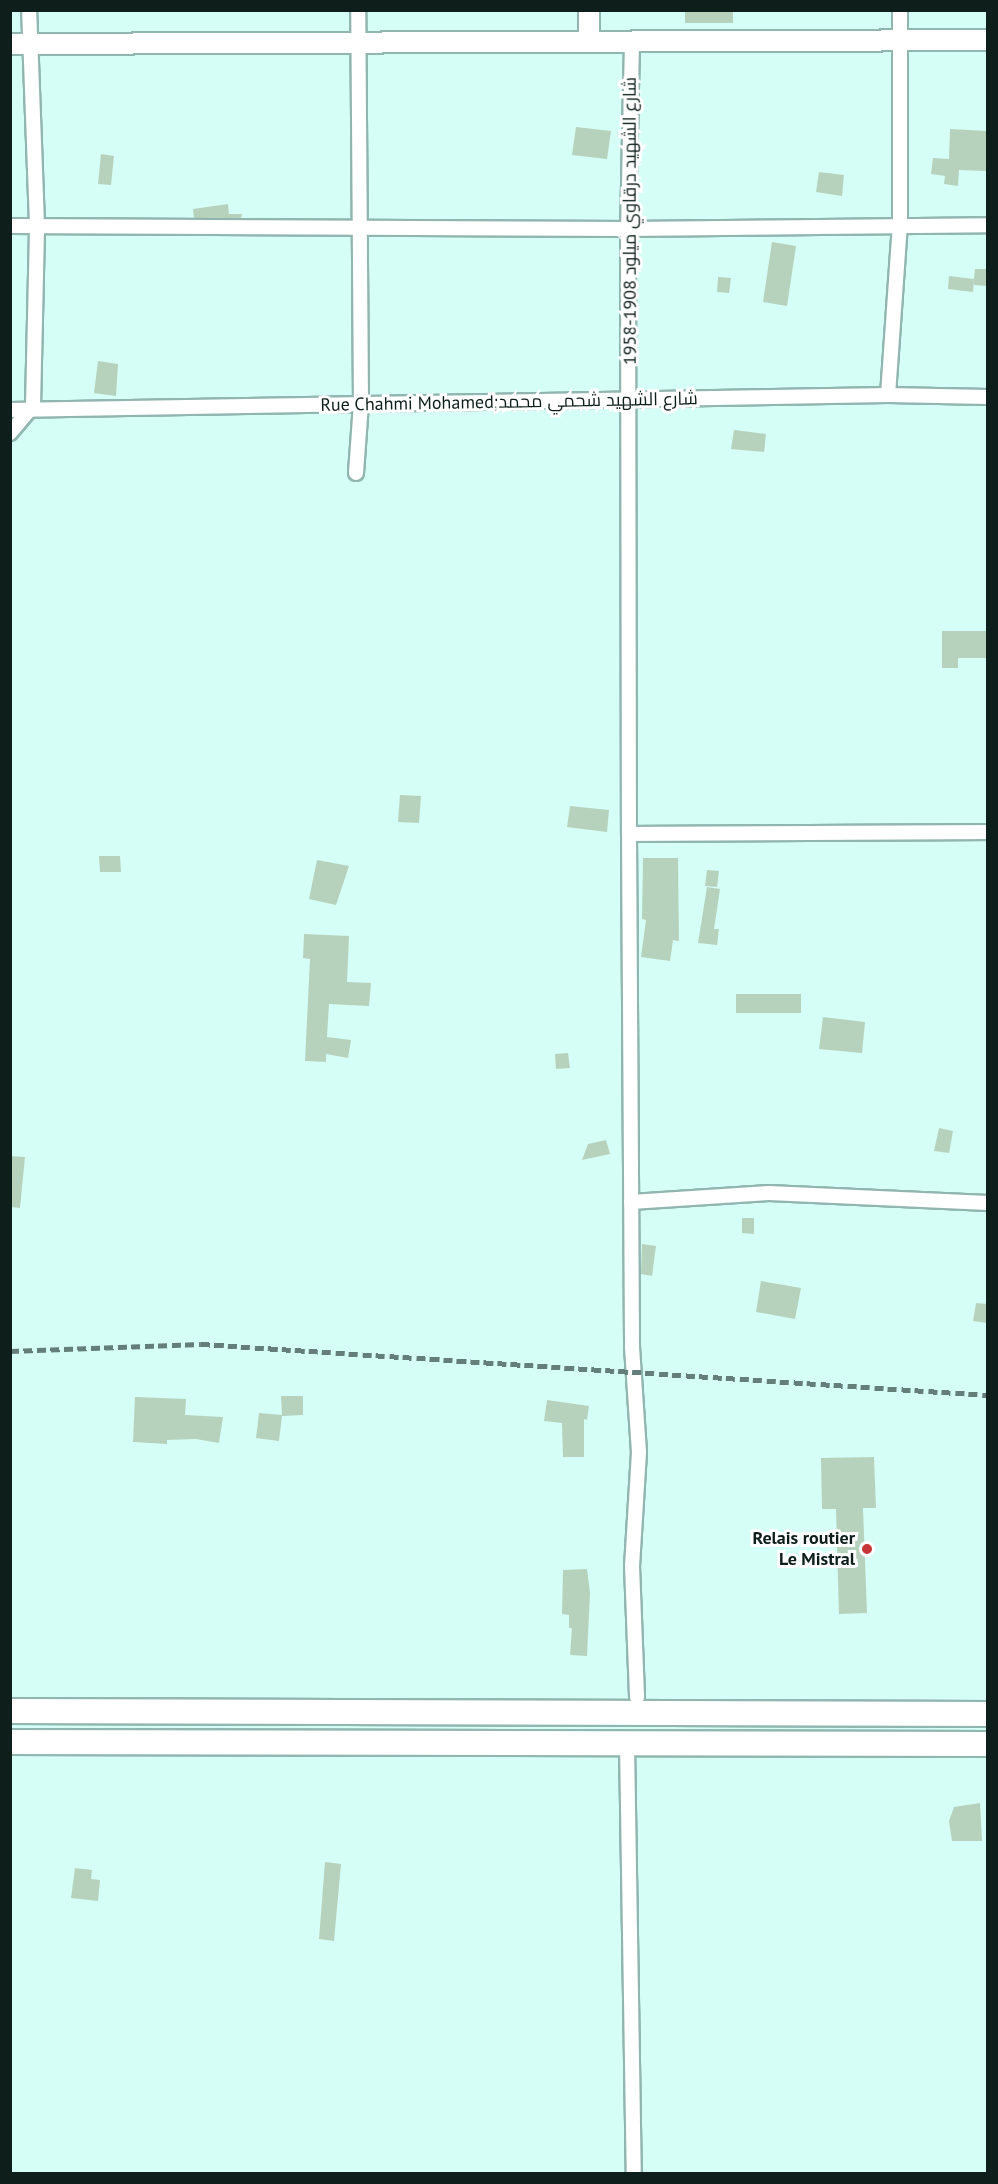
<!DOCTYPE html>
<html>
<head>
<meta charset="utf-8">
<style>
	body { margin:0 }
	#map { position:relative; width:998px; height:2184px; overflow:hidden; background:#d5fef6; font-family:"PT Sans",Cairo,sans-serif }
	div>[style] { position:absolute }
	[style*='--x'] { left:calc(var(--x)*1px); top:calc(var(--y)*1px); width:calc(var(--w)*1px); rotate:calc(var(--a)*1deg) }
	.building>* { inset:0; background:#b7d2bc }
	.roads { filter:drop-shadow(2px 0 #90b6af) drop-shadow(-2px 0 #90b6af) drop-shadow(0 2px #90b6af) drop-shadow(0 -2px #90b6af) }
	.street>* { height:14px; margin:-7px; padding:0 7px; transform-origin:7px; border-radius:7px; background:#fff }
	.secondary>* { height:20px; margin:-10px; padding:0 10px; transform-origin:10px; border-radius:10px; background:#fff }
	.highway>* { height:24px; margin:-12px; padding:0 12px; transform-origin:12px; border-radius:12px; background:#fff }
	.rail>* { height:4.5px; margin-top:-2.25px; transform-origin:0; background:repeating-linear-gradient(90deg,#647f7a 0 9px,transparent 0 13.5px) }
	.dots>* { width:16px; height:16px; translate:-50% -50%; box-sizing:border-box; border:3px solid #fff; border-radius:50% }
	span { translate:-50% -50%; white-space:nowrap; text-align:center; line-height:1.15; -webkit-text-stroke:6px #fff; paint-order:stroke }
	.street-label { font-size:18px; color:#0e1e1b }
	.poi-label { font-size:18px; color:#0e1e1b; font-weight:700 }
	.right { translate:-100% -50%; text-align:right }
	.frame { position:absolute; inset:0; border:12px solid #0e1e1b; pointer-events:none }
</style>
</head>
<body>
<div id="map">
	<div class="building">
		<div style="clip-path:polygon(685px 10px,733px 10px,733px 23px,685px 23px)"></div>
		<div style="clip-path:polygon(576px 127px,611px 131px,607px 159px,572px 155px)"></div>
		<div style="clip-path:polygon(950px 129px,987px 131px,987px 171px,959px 170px,958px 186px,944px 184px,945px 176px,931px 174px,933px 158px,949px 159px)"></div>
		<div style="clip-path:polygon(101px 154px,114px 156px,111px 185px,98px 184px)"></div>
		<div style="clip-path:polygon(819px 172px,844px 175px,842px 196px,816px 192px)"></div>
		<div style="clip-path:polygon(228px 204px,229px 214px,242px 214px,241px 218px,194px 218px,193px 209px)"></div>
		<div style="clip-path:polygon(772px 242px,796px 246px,787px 306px,763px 302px)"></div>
		<div style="clip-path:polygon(975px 269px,987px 269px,987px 286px,974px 285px,974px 279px,973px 292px,948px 289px,949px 276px,974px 279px)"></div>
		<div style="clip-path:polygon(718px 277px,731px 278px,729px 293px,717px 292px)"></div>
		<div style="clip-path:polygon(98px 361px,118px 364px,116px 396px,94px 393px)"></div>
		<div style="clip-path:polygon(734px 430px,766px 434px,764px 452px,731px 449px)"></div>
		<div style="clip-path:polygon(942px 631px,987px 631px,987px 658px,958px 658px,958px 668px,942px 668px)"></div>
		<div style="clip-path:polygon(400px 795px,421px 796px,419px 823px,398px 822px)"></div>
		<div style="clip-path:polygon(570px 806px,609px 810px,607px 832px,567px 827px)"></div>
		<div style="clip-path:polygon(99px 856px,120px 856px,121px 872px,100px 872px)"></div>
		<div style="clip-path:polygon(643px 858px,678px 858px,679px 941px,673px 940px,670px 961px,641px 957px,646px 920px,642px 919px)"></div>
		<div style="clip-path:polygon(317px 860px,349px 866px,336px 905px,309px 899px)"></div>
		<div style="clip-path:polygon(707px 870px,719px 871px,717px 887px,705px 886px)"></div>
		<div style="clip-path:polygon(707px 887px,720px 889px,714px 929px,719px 929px,717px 945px,698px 943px)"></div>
		<div style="clip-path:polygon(304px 934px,349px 936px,347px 982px,371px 983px,369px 1006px,329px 1004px,327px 1037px,351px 1040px,348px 1058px,326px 1054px,326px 1062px,305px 1061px,310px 959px,303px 958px)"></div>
		<div style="clip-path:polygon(736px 994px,801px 994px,801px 1013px,736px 1013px)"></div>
		<div style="clip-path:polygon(823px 1017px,865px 1022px,862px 1053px,819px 1049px)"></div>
		<div style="clip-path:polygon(568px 1053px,570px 1068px,556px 1069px,555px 1054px)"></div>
		<div style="clip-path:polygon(939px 1128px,953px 1131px,949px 1153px,934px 1151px)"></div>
		<div style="clip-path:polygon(606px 1140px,610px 1154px,582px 1160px,588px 1144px)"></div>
		<div style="clip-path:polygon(10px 1156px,25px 1157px,20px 1208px,10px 1207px)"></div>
		<div style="clip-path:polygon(742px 1218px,754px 1218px,754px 1234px,742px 1233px)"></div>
		<div style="clip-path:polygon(642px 1244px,656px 1246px,652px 1276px,641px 1274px)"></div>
		<div style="clip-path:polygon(761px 1281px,801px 1288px,795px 1319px,756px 1312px)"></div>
		<div style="clip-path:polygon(976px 1303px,987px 1304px,987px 1323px,973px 1321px)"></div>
		<div style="clip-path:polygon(281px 1396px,303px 1396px,303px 1415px,282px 1416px,279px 1441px,256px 1438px,259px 1413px,282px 1415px)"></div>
		<div style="clip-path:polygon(135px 1397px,186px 1399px,185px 1415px,223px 1417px,219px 1443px,196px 1439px,167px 1440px,167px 1444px,133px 1442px)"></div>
		<div style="clip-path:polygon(547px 1400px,589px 1406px,587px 1420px,584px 1419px,584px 1457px,563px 1457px,562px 1423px,544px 1421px)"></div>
		<div style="clip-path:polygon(874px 1457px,876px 1508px,863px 1508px,867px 1613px,839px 1614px,836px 1509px,822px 1509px,821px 1458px)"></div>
		<div style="clip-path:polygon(587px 1569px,590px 1593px,587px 1656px,570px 1655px,572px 1628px,569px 1628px,569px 1615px,562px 1614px,563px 1570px)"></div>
		<div style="clip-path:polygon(980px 1803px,982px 1841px,952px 1841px,949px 1821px,954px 1807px)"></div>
		<div style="clip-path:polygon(325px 1862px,341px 1864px,334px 1941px,319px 1939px)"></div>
		<div style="clip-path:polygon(75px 1868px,92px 1870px,91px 1879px,100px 1880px,98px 1901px,71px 1898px)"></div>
	</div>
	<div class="roads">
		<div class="street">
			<div style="--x:632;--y:41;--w:188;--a:91.2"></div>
			<div style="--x:628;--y:229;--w:605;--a:89.91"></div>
			<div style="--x:629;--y:834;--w:513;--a:89.66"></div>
			<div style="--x:632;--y:1347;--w:105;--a:86.2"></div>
			<div style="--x:639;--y:1452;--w:114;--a:93.5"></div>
			<div style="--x:632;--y:1566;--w:131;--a:87.8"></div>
			<div style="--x:10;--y:226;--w:618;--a:0.28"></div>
			<div style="--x:628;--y:229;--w:360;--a:-0.6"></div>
			<div style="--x:888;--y:395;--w:171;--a:-86"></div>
			<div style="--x:900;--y:224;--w:214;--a:-90"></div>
			<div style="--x:10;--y:410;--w:878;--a:-0.98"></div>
			<div style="--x:888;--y:395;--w:100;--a:1.1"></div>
			<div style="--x:10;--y:433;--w:35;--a:-50"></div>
			<div style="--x:33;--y:406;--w:181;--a:-88.7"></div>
			<div style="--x:37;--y:225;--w:215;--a:-92.1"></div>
			<div style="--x:356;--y:473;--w:69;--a:-85.9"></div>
			<div style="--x:361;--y:404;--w:394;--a:-90.4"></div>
			<div style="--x:629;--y:834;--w:359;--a:-0.3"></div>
			<div style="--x:631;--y:1202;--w:138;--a:-3.7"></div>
			<div style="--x:769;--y:1193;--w:219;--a:2.6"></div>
			<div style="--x:627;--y:1743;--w:431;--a:89.1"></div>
		</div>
		<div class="secondary">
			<div style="--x:589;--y:42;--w:32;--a:-90"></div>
			<div style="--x:10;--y:44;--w:978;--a:-0.23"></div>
		</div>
		<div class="highway">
			<div style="--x:10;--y:1711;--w:978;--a:0.18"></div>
			<div style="--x:10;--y:1742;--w:978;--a:0.12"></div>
		</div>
	</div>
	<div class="rail">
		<div style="--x:10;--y:1351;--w:191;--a:-2.1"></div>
		<div style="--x:201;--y:1344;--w:789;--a:3.71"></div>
	</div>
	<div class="dots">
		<div style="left:867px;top:1549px;background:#c53639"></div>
	</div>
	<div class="street-label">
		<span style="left:630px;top:221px;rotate:-90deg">شارع الشهيد درقاوي ميلود 1908-1958</span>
		<span style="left:509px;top:402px;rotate:-1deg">Rue Chahmi Mohamed;شارع الشهيد شحمي محمد</span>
	</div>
	<div class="poi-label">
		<span class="right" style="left:855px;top:1549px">Relais routier<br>Le Mistral</span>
	</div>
	<div class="frame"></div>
</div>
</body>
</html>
